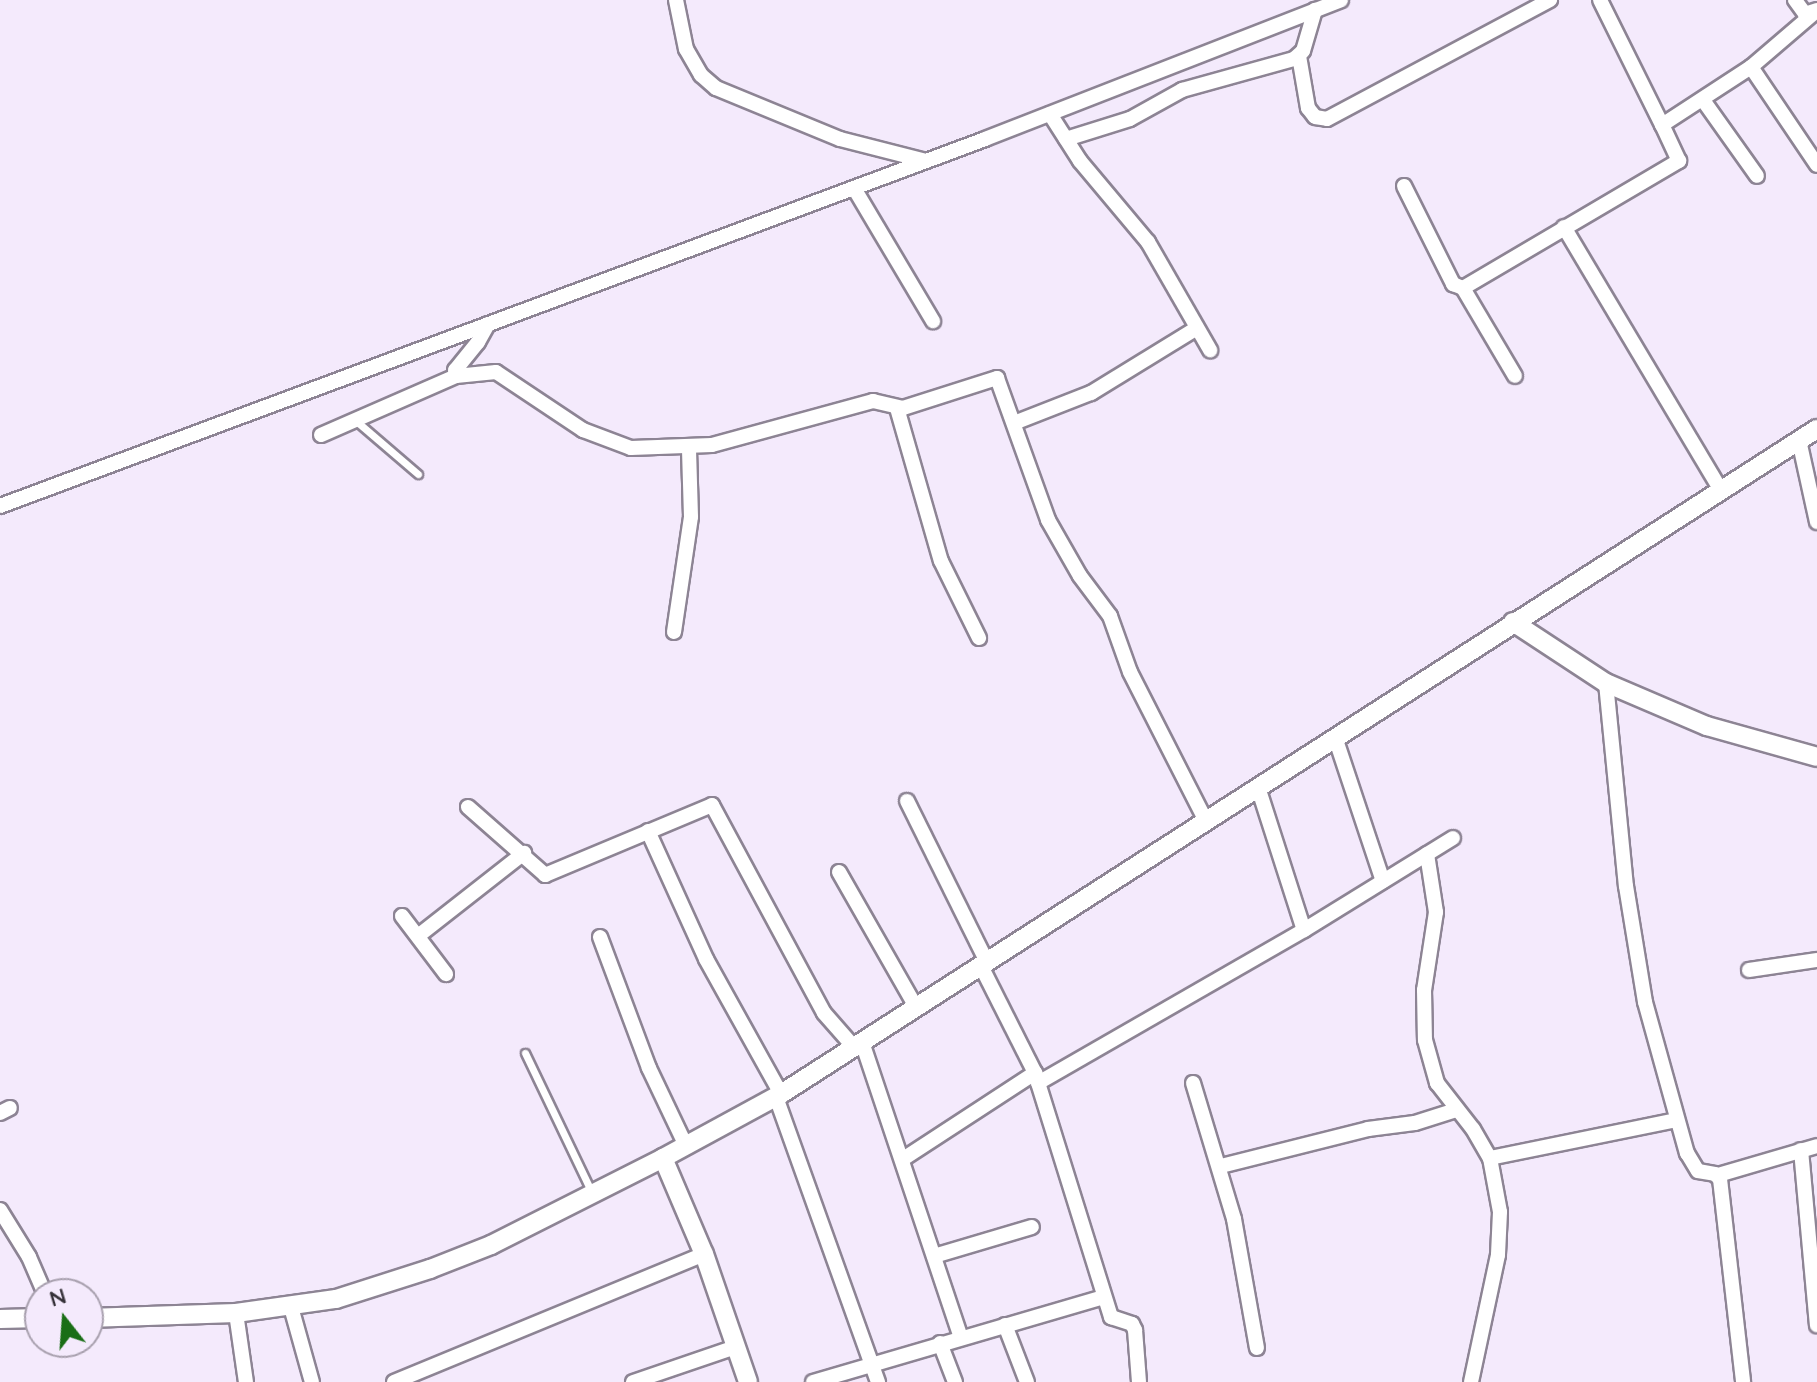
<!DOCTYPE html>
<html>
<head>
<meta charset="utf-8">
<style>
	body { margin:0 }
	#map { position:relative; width:1817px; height:1382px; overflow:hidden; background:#f4eafc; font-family:Quicksand,sans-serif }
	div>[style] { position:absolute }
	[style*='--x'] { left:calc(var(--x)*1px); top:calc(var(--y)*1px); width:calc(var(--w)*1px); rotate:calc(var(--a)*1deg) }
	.roads { filter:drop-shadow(2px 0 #8d8494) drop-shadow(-2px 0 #8d8494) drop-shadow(0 2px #8d8494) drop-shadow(0 -2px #8d8494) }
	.lane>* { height:7px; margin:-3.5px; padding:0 3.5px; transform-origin:3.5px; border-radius:3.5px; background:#fff }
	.street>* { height:14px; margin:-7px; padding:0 7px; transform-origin:7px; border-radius:7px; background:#fff }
	.secondary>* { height:18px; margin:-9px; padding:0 9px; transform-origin:9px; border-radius:9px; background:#fff }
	span { translate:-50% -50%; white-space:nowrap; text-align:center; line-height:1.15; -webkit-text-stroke:8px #f4eafc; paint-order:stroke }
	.north { position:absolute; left:24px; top:1278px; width:80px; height:80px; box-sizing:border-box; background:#f4eafc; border:2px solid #a8a0ae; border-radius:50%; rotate:343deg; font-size:22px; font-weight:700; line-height:32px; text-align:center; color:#363239 }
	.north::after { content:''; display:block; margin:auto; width:28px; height:36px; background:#1a6e16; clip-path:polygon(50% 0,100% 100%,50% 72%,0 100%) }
</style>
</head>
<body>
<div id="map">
	<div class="roads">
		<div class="lane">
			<div style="--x:355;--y:420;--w:83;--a:40.6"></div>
			<div style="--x:525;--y:1053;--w:153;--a:64.4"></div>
		</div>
		<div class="street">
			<div style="--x:676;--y:0;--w:50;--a:78.5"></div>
			<div style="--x:686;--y:49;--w:30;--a:60"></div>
			<div style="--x:701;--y:75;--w:20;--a:41"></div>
			<div style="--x:716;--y:88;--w:134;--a:22.4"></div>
			<div style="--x:840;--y:139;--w:89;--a:14.3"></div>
			<div style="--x:1600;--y:0;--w:140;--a:63.6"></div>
			<div style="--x:1662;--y:125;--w:106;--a:-33.1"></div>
			<div style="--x:1751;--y:67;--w:83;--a:-40.6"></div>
			<div style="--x:1795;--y:0;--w:17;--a:54"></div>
			<div style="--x:1805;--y:14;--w:13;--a:-18"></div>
			<div style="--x:1299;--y:56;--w:53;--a:80.2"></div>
			<div style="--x:1308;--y:108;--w:11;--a:52"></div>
			<div style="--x:1315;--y:117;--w:12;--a:9"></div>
			<div style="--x:1327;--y:119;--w:253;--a:-28.1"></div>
			<div style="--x:1751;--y:67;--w:118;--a:56"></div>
			<div style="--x:1703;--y:100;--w:93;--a:54.6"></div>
			<div style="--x:1050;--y:114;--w:56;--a:57.4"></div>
			<div style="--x:1080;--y:161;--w:106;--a:50"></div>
			<div style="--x:1148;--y:242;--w:125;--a:60.1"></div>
			<div style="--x:1066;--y:139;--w:67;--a:-17.4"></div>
			<div style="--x:1130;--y:119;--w:60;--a:-29.1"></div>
			<div style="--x:1182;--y:90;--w:116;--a:-15.5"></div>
			<div style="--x:1294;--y:59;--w:12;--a:-42"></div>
			<div style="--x:1303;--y:51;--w:43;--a:-73.7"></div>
			<div style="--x:1404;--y:186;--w:110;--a:63.4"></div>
			<div style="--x:1453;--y:284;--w:11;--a:22"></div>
			<div style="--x:1463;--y:288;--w:251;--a:-30.5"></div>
			<div style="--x:1679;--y:161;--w:40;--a:-115"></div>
			<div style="--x:854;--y:188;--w:155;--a:59.3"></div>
			<div style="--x:1564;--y:227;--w:306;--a:59.2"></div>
			<div style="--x:1463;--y:288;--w:102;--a:59.4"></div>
			<div style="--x:488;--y:324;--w:21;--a:119"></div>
			<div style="--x:478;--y:342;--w:36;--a:129"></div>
			<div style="--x:455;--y:370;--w:6;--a:81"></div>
			<div style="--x:456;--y:376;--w:40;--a:-5.7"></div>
			<div style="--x:496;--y:372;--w:105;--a:33.7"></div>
			<div style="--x:583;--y:430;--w:51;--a:20.6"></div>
			<div style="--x:631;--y:448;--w:81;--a:-2.1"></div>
			<div style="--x:712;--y:445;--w:167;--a:-15.3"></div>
			<div style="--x:873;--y:401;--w:31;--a:13"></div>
			<div style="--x:903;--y:408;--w:99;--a:-17.7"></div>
			<div style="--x:997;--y:378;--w:151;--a:70.2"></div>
			<div style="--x:1048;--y:520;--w:64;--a:60.3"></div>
			<div style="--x:1080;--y:576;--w:50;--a:53.1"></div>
			<div style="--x:1110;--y:616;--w:59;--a:70.3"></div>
			<div style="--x:1130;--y:672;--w:167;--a:63"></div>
			<div style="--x:897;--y:408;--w:159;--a:74"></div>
			<div style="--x:941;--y:561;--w:86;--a:63.7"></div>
			<div style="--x:1014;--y:423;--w:83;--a:-21.3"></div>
			<div style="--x:1091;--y:393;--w:124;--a:-31.5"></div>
			<div style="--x:321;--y:435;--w:147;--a:-23.6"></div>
			<div style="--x:1799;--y:440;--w:84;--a:77.6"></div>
			<div style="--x:0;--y:506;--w:1051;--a:-20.43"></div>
			<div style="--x:985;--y:139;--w:382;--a:-21.3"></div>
			<div style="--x:674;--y:632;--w:116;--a:-81.6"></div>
			<div style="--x:691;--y:517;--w:69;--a:-91.7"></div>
			<div style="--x:1606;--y:683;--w:204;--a:84.4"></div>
			<div style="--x:1626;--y:886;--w:118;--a:80.7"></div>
			<div style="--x:1645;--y:1002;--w:157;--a:74.5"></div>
			<div style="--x:1687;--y:1153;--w:21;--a:59"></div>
			<div style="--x:1698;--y:1171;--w:17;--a:10"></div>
			<div style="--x:1715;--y:1174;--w:7;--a:45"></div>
			<div style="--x:1720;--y:1179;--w:204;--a:83.5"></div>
			<div style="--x:1335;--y:737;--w:152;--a:71.6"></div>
			<div style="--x:1258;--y:787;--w:150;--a:72.2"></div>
			<div style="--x:907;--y:801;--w:180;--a:63.6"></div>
			<div style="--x:468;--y:807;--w:103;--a:41.4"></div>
			<div style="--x:545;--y:875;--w:181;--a:-22.7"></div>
			<div style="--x:712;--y:805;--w:236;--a:61.7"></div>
			<div style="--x:824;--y:1013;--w:45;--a:48.6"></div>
			<div style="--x:648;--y:831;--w:141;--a:65.6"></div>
			<div style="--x:706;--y:959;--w:154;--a:60.9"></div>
			<div style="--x:1427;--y:854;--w:59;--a:81.2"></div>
			<div style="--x:1436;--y:912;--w:79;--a:98.7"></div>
			<div style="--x:1424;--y:990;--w:50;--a:88.9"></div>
			<div style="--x:1425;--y:1040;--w:45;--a:74.4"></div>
			<div style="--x:1437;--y:1083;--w:58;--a:52"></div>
			<div style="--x:1473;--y:1129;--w:34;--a:60"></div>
			<div style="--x:1490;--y:1158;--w:55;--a:79.5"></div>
			<div style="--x:1500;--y:1212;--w:43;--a:92.7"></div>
			<div style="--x:1498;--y:1255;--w:130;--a:102"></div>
			<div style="--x:839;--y:872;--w:155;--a:60.3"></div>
			<div style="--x:402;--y:916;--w:73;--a:52.8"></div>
			<div style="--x:418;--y:936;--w:135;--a:-38.1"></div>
			<div style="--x:600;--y:937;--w:140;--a:69.5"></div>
			<div style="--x:649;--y:1068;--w:86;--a:64.6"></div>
			<div style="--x:981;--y:966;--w:120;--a:63.2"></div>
			<div style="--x:1035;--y:1073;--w:256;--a:72.7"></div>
			<div style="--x:1111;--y:1317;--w:22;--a:18"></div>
			<div style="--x:1132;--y:1324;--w:7;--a:63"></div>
			<div style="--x:1135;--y:1330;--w:52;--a:85.6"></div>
			<div style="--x:1749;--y:970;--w:69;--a:-8.4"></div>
			<div style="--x:862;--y:1042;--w:312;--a:71.5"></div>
			<div style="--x:1038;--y:1083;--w:307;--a:-29.9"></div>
			<div style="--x:1304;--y:930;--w:175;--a:-31.7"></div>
			<div style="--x:1193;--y:1083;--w:142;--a:73.2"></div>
			<div style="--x:1234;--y:1219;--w:131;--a:79.9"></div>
			<div style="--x:776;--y:1097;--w:303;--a:70.3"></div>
			<div style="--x:0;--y:1113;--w:11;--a:-27"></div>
			<div style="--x:1801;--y:1150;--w:176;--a:84.8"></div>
			<div style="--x:1490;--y:1158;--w:191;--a:-11.5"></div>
			<div style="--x:903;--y:1159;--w:158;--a:-33.1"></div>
			<div style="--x:1221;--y:1166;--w:152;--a:-14.1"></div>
			<div style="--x:1368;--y:1129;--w:47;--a:-7.3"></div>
			<div style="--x:1415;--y:1123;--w:43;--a:-17.6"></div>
			<div style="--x:1718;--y:1175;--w:103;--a:-16.3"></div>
			<div style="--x:0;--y:1210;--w:55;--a:58.3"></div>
			<div style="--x:29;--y:1257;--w:40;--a:66.6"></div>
			<div style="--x:934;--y:1256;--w:102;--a:-16.5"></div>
			<div style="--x:291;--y:1307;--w:78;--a:74.4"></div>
			<div style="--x:236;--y:1313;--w:70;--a:81.8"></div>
			<div style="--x:1005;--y:1325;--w:61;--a:68.9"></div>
			<div style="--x:940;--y:1343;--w:42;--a:69"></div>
			<div style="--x:394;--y:1382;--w:335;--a:-22.4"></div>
			<div style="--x:633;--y:1382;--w:108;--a:-18.9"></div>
			<div style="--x:813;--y:1382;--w:303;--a:-16.3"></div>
		</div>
		<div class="secondary">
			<div style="--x:1513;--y:622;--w:111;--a:33.3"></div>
			<div style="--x:1606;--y:683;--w:110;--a:23.1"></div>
			<div style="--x:1707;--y:726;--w:114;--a:15.7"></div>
			<div style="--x:663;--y:1158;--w:134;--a:-28.5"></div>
			<div style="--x:781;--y:1094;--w:1231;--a:-32.7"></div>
			<div style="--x:88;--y:1318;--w:148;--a:-1.9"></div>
			<div style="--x:236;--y:1313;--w:101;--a:-8"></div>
			<div style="--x:336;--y:1299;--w:99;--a:-17.7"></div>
			<div style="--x:430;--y:1269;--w:66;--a:-21.5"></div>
			<div style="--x:491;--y:1245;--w:193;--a:-26.8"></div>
			<div style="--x:663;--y:1158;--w:104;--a:66.9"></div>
			<div style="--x:704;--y:1254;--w:135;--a:71"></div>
			<div style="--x:0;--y:1319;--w:40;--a:-1.4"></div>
		</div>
	</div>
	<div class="north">N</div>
</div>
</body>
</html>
